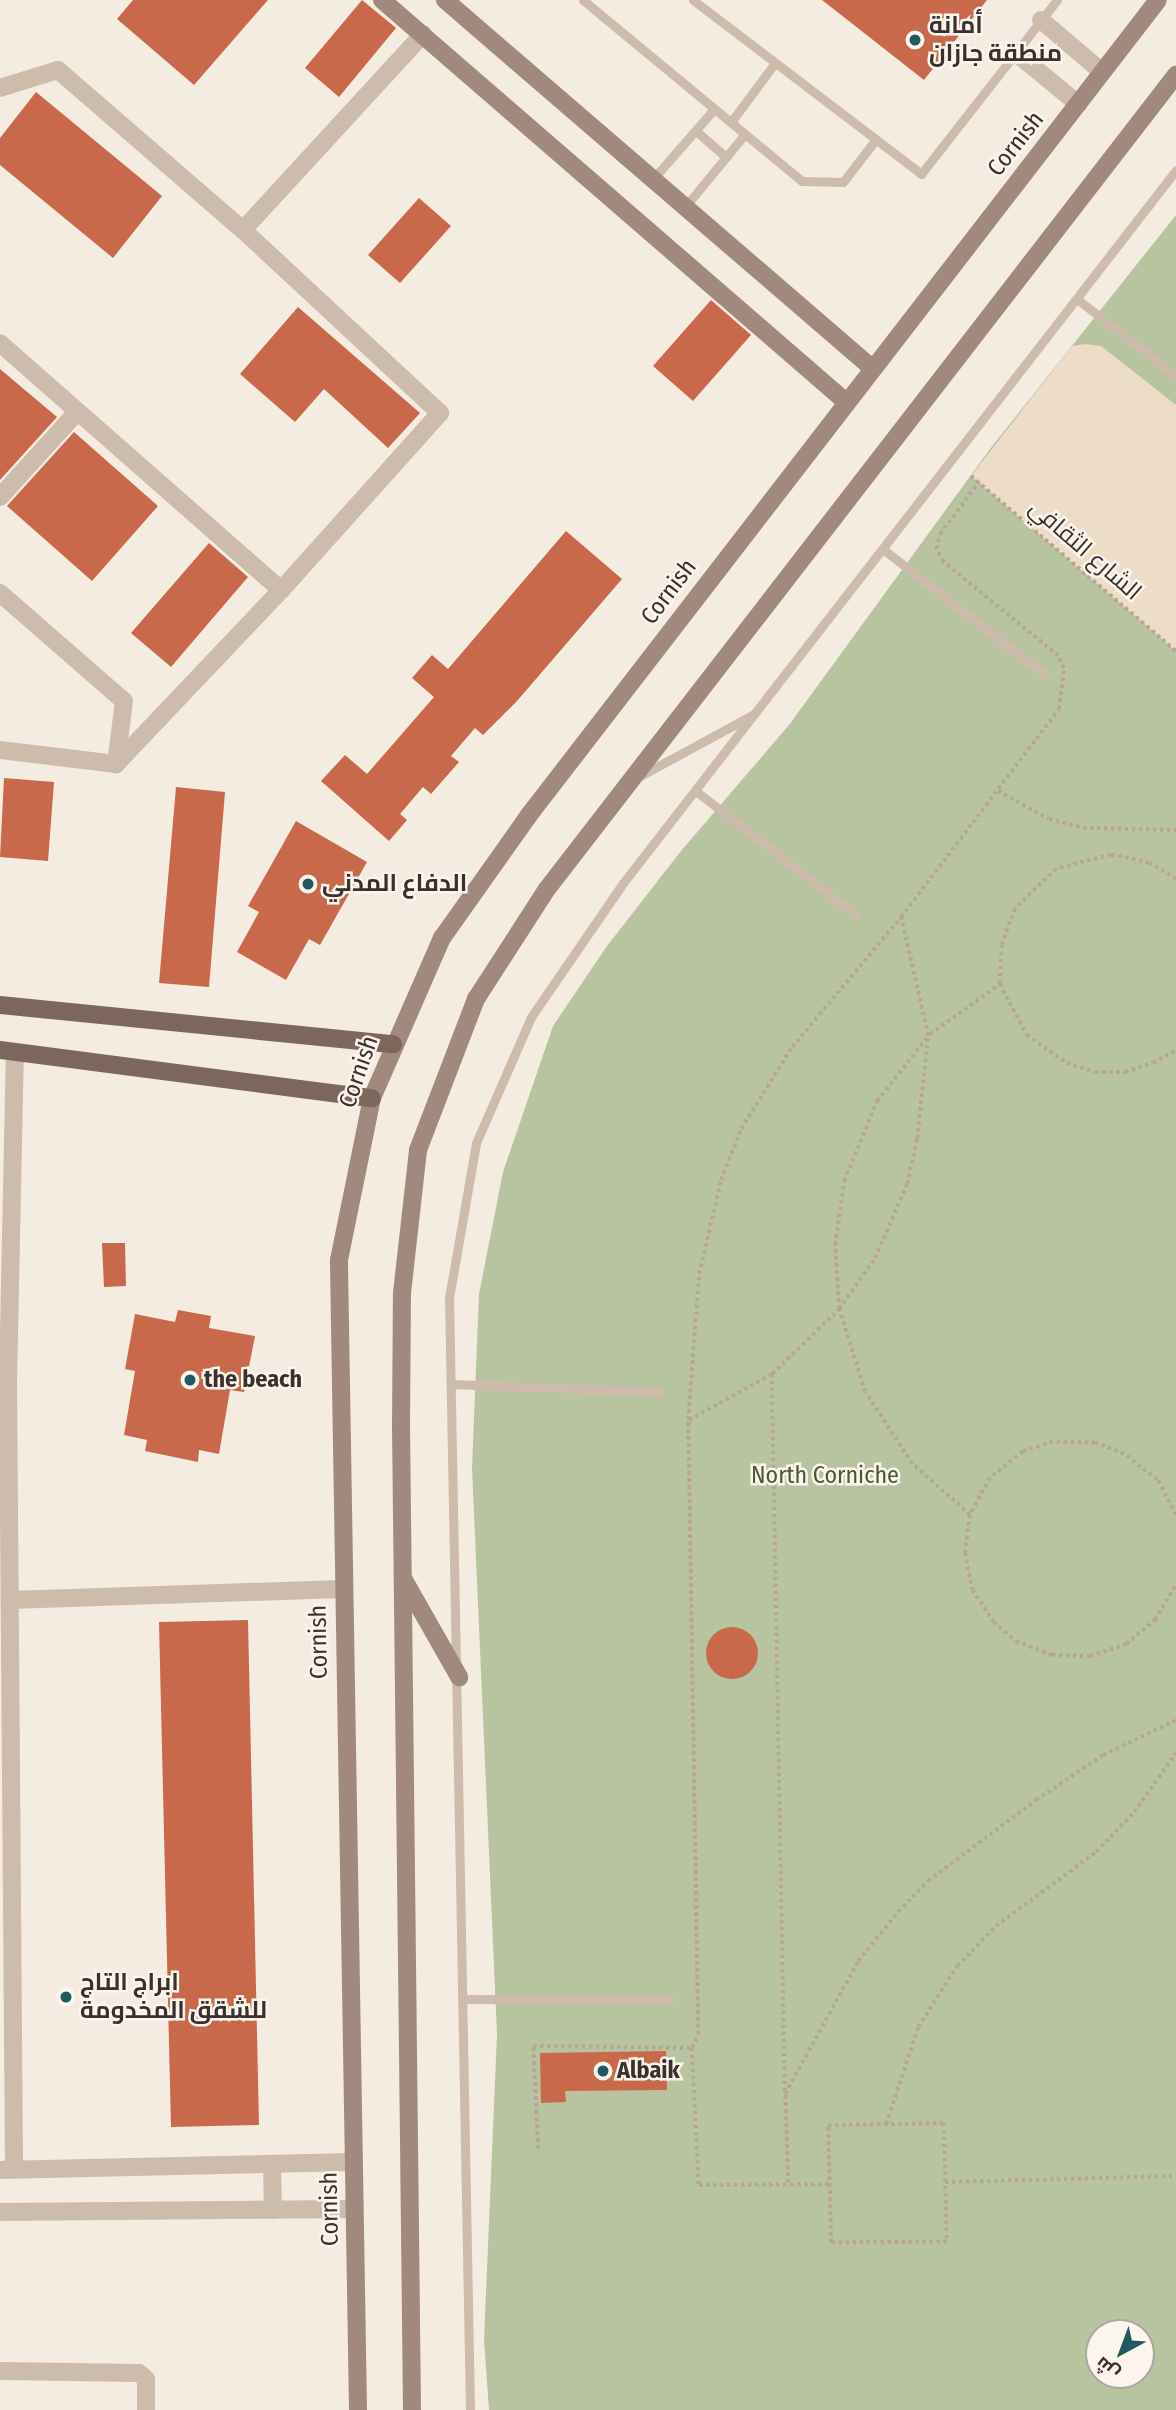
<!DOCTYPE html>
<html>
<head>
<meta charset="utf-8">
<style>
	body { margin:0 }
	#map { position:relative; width:1176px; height:2410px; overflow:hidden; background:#f4ebe1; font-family:"Fira Sans Condensed",Cairo,sans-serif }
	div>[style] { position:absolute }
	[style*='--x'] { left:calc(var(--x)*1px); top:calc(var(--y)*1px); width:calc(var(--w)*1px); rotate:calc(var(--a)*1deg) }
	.green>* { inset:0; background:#b8c4a0 }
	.plaza>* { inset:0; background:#ecdcc8 }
	.building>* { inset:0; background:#c8694b }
	.round { border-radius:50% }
	.path>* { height:3.5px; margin-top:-1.75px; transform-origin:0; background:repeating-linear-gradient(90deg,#b9a596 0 3.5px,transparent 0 7px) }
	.service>* { height:9px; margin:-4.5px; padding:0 4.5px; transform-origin:4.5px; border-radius:4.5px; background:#cdbbac }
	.minor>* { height:18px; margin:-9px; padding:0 9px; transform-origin:9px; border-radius:9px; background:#cdbbac }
	.secondary>* { height:18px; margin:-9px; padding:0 9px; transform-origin:9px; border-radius:9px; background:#a18a7d }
	.primary>* { height:18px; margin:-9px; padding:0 9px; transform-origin:9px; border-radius:9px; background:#7d675c }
	.dots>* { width:19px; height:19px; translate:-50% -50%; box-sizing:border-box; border:4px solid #fbf5ee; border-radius:50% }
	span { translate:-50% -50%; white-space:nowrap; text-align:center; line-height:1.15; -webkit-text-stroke:5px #fbf5ee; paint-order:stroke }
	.poi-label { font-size:24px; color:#3b302b; font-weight:700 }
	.left { translate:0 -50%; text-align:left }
	.street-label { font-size:24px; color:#3b302b }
	.park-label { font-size:24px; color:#4a5a2e }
	.north { position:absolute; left:1085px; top:2319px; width:70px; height:70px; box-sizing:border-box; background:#fbf5ee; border:2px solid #aea6a0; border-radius:50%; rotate:221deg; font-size:19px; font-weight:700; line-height:28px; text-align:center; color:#3b302b }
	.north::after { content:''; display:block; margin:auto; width:24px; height:32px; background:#1f5a5e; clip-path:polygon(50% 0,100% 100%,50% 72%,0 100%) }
</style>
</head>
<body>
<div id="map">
	<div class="green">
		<div style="clip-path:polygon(evenodd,1176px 215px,1176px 2410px,489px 2410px,484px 2340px,497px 2034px,472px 1468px,479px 1294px,503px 1172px,553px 1026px,607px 946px,681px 851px,789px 725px,990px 449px,1176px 215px,1099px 2333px,1141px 2333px,1141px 2375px,1099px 2375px,1099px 2333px)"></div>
	</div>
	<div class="plaza">
		<div style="clip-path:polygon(1085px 344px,1101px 346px,1176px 405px,1176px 651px,971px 476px,1072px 346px)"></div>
	</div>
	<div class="building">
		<div style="clip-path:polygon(133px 0,268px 0,194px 85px,117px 19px)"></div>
		<div style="clip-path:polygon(362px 0,396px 28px,339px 97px,305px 68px)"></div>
		<div style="clip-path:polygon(822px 0,987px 0,924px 80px)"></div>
		<div style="clip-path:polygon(36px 92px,162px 196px,113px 258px,0 165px,0 138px)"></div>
		<div style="clip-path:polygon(419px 198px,451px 226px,400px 283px,368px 255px)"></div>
		<div style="clip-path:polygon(711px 300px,751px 335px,693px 401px,653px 366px)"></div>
		<div style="clip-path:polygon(298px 307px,420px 413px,388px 448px,324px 389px,295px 422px,240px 374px)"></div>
		<div style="clip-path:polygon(0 369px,57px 417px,0 480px)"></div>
		<div style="clip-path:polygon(74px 432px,158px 506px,92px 581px,7px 506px)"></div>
		<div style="clip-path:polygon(566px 531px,622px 579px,517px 701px,483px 735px,475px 728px,451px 756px,459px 762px,431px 794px,423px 787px,400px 814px,407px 820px,389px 841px,321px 781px,345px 755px,367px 774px,434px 697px,412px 678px,432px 655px,448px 669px)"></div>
		<div style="clip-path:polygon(209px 543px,248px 577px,171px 667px,131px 633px)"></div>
		<div style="clip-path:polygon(4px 778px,54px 782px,48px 861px,0 857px)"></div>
		<div style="clip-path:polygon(176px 787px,225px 792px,209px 987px,159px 983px)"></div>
		<div style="clip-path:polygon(296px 821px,367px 862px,320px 945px,309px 939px,286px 980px,237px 952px,259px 912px,248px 906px)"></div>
		<div style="clip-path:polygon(102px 1243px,125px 1243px,126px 1286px,104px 1287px)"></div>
		<div style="clip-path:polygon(178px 1310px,211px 1316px,209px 1328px,255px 1336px,244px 1392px,230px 1390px,219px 1454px,199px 1450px,198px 1462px,145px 1451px,147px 1440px,124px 1435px,135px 1371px,125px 1369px,135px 1314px,175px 1322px)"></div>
		<div style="clip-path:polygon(248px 1620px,259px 2125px,171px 2127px,159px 1622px)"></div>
		<div class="round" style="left:706px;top:1627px;width:52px;height:52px"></div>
		<div style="clip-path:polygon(666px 2051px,667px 2090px,565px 2091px,566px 2102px,541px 2103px,540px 2053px)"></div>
	</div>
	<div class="path">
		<div style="--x:971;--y:476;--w:270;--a:40.5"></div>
		<div style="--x:998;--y:791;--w:58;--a:28.8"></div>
		<div style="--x:1049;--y:819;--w:35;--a:15"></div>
		<div style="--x:1083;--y:828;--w:93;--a:1.2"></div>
		<div style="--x:1176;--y:879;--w:31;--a:-149"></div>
		<div style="--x:1149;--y:863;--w:39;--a:-168"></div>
		<div style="--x:1111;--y:855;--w:57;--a:165.7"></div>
		<div style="--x:1056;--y:869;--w:57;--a:135.7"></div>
		<div style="--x:1015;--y:909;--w:38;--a:110"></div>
		<div style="--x:1002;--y:945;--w:39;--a:93"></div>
		<div style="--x:1000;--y:984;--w:58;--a:62.1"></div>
		<div style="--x:1027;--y:1035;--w:49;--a:35"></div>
		<div style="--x:1067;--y:1063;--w:29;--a:18"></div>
		<div style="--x:1095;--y:1072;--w:30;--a:0"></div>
		<div style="--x:1125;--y:1072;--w:29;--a:-18"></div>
		<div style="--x:1153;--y:1063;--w:26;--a:-29"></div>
		<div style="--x:772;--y:1374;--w:720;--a:88.97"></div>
		<div style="--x:689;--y:1420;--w:95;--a:-29"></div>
		<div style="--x:772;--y:1374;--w:93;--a:-44.1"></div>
		<div style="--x:839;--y:1309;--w:62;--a:-54.8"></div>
		<div style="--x:875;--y:1258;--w:81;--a:-66.6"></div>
		<div style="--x:907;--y:1184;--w:46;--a:-77.5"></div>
		<div style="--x:917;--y:1139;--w:104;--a:-83.9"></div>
		<div style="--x:928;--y:1036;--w:122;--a:-102.8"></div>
		<div style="--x:970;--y:1515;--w:77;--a:-138.7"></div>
		<div style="--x:912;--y:1464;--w:86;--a:-123.1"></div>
		<div style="--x:865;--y:1392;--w:87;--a:-107.4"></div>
		<div style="--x:839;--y:1309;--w:64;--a:-93.6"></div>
		<div style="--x:835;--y:1245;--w:65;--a:-82"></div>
		<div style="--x:844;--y:1181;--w:87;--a:-67.6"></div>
		<div style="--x:877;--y:1101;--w:85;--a:-51.7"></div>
		<div style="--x:930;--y:1034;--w:86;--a:-35.5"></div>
		<div style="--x:1176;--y:1515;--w:40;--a:-118"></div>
		<div style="--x:1157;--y:1480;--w:42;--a:-141.8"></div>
		<div style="--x:1124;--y:1454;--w:31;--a:-159"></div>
		<div style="--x:1095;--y:1443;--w:42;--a:-178.6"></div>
		<div style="--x:1053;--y:1442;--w:32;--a:162"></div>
		<div style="--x:1023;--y:1452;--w:42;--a:141.8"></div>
		<div style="--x:990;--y:1478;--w:42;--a:118.4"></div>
		<div style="--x:970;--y:1515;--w:38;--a:97"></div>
		<div style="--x:965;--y:1553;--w:38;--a:78"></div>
		<div style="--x:973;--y:1590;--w:38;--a:57"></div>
		<div style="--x:994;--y:1622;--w:29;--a:41"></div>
		<div style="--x:1016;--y:1641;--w:39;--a:21"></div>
		<div style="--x:1052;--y:1655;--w:38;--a:2"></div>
		<div style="--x:1090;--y:1656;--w:38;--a:-18"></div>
		<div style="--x:1126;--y:1644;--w:38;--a:-40"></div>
		<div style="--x:1155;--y:1620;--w:42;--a:-59.7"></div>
		<div style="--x:692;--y:2048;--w:14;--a:-65"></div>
		<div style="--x:698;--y:2035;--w:615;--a:-90.93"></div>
		<div style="--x:688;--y:1420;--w:146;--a:-85.7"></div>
		<div style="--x:699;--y:1274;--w:97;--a:-76.8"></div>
		<div style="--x:721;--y:1180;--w:55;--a:-68.6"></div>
		<div style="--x:741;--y:1129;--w:97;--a:-58.1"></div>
		<div style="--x:792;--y:1047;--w:170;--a:-50"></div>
		<div style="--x:901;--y:917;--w:261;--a:-52.8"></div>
		<div style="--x:1059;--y:709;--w:41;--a:-83"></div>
		<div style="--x:1064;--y:668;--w:13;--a:-117"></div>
		<div style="--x:1058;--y:656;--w:149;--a:-140.7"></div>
		<div style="--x:943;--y:562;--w:15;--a:-118"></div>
		<div style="--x:936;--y:549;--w:16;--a:-75"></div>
		<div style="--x:940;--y:534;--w:65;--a:-53.1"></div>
		<div style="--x:944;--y:2123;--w:119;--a:88.6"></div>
		<div style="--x:947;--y:2242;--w:116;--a:179.5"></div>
		<div style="--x:831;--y:2243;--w:118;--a:-91.5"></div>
		<div style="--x:828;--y:2125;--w:116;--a:-1"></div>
		<div style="--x:886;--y:2124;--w:102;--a:-71.7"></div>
		<div style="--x:918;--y:2027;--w:72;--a:-57.4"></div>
		<div style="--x:957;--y:1966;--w:56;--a:-45.7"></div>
		<div style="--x:996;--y:1926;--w:124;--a:-36.5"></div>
		<div style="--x:1096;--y:1852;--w:55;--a:-46.5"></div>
		<div style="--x:1134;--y:1812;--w:72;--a:-54.6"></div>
		<div style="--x:538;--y:2149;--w:103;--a:-92.8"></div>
		<div style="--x:533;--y:2046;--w:159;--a:0.7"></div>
		<div style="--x:692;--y:2048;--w:137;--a:87.1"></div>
		<div style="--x:699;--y:2185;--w:130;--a:-0.4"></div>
		<div style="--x:945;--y:2182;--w:231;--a:-1.5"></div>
		<div style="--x:788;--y:2183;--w:89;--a:-91.9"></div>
		<div style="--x:785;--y:2094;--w:152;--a:-61.2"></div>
		<div style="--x:858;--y:1961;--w:63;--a:-50.8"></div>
		<div style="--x:898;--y:1912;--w:43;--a:-45.9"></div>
		<div style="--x:928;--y:1881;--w:135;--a:-36.9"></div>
		<div style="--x:1036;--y:1800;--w:81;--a:-33.9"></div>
		<div style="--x:1103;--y:1755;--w:81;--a:-25.6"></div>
	</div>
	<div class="service">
		<div style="--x:583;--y:0;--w:284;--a:39.6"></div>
		<div style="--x:802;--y:181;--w:41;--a:1.4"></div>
		<div style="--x:843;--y:182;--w:54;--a:-52.5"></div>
		<div style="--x:693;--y:0;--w:287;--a:37.3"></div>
		<div style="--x:921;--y:174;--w:221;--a:-52"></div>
		<div style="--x:731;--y:122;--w:74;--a:-53.3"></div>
		<div style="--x:696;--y:131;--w:40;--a:41"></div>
		<div style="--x:653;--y:179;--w:93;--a:-48.9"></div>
		<div style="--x:685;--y:207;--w:94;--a:-50.6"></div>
		<div style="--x:1077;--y:299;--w:125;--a:37.9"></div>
		<div style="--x:884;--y:550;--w:204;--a:37.8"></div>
		<div style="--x:640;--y:776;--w:130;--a:-28.5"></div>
		<div style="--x:697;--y:792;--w:201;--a:37.7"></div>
		<div style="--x:451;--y:1384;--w:209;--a:2.2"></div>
		<div style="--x:462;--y:1999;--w:209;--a:0.3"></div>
		<div style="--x:470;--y:2410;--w:1112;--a:-91.08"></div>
		<div style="--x:449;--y:1298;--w:157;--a:-80.1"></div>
		<div style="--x:476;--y:1143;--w:137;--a:-66.4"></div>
		<div style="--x:531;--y:1017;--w:163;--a:-55.5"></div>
		<div style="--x:623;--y:883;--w:902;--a:-52.2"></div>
	</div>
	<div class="minor">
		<div style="--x:1041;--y:20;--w:80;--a:40.4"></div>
		<div style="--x:1015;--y:52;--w:82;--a:39.5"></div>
		<div style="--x:0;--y:88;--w:61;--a:-17.2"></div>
		<div style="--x:58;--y:70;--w:245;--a:40.9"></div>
		<div style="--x:243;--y:230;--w:269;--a:42.9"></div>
		<div style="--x:440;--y:413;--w:238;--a:131.9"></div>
		<div style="--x:281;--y:590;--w:374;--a:-138.7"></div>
		<div style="--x:243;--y:230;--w:266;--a:-47.4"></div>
		<div style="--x:0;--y:497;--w:115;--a:-47.8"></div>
		<div style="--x:0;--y:593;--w:164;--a:41.1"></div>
		<div style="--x:124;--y:701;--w:64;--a:97.2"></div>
		<div style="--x:116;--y:764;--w:117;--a:-173.1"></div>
		<div style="--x:116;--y:764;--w:240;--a:-46.5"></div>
		<div style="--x:0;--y:1381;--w:8;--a:0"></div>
		<div style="--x:8;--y:1381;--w:329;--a:-88.8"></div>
		<div style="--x:8;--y:1381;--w:788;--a:89.56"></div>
		<div style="--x:10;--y:1600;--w:332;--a:-1.9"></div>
		<div style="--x:272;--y:2164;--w:46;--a:88.8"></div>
		<div style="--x:0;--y:2170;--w:353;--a:-1.3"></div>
		<div style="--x:0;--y:2212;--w:354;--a:-0.5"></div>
		<div style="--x:0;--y:2371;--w:139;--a:0.8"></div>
		<div style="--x:139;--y:2373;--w:9;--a:41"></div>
		<div style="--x:146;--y:2379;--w:31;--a:90"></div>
	</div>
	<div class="secondary">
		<div style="--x:382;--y:0;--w:614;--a:40.9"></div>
		<div style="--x:445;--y:0;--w:564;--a:40.76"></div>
		<div style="--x:404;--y:1580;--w:112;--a:60.4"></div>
		<div style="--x:358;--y:2410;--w:1150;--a:-90.95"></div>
		<div style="--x:339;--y:1260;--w:165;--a:-78.5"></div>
		<div style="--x:372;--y:1098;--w:175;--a:-66.4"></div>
		<div style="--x:442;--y:938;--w:151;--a:-54.7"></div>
		<div style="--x:529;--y:815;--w:1029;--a:-52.34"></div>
		<div style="--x:412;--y:2410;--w:983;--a:-90.64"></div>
		<div style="--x:401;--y:1427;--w:134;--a:-89.6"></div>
		<div style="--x:402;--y:1293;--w:144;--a:-83.6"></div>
		<div style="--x:418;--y:1150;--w:162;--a:-69"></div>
		<div style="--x:476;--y:999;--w:131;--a:-57.2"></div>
		<div style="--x:547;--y:889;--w:1029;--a:-52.31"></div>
	</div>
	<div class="primary">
		<div style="--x:0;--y:1005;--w:395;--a:5.7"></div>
		<div style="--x:0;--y:1050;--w:375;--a:7.4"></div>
	</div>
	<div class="dots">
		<div style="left:915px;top:40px;background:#1f5a5e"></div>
		<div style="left:308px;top:884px;background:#1f5a5e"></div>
		<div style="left:190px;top:1380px;background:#1f5a5e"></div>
		<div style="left:66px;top:1997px;background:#1f5a5e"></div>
		<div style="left:603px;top:2071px;background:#1f5a5e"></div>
	</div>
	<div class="poi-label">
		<span class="left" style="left:929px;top:40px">أمانة<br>منطقة جازان</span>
		<span class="left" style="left:322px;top:884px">الدفاع المدني</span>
		<span class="left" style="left:204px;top:1380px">the beach</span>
		<span class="left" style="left:80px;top:1997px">ابراج التاج<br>للشقق المخدومة</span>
		<span class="left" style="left:617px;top:2071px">Albaik</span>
	</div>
	<div class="street-label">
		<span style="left:1016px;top:144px;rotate:-52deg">Cornish</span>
		<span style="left:1085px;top:550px;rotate:41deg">الشارع الثقافي</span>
		<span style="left:669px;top:592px;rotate:-53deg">Cornish</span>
		<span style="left:359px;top:1072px;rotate:-71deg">Cornish</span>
		<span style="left:319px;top:1642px;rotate:-91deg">Cornish</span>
		<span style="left:330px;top:2209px;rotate:-91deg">Cornish</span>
	</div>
	<div class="park-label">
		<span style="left:825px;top:1476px">North Corniche</span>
	</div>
	<div class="north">ش</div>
</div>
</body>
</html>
